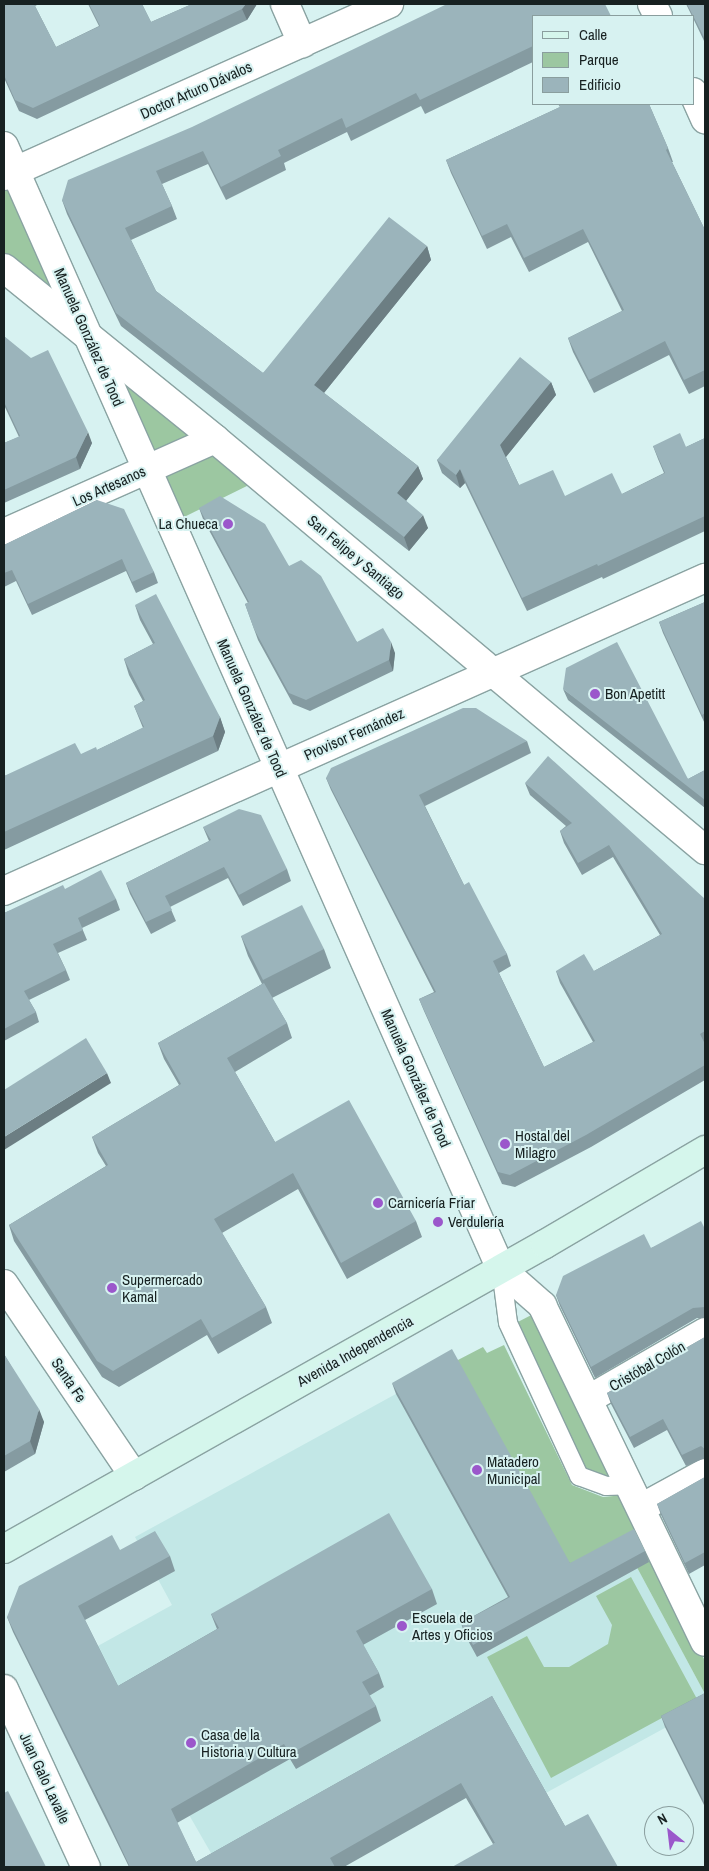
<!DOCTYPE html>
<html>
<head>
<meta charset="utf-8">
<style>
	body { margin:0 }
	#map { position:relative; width:709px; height:1871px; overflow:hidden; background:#d7f2f1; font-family:"Archivo Narrow",sans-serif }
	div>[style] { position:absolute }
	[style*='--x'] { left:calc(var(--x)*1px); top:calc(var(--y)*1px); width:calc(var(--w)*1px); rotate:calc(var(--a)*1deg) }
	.built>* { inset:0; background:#c2e7e6 }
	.green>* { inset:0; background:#9cc7a1 }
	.roads { filter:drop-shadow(1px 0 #8aa3a2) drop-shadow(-1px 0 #8aa3a2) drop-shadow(0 1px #8aa3a2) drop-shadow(0 -1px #8aa3a2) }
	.service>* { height:18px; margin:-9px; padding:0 9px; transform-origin:9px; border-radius:9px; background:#fff }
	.minor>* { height:28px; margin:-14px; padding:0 14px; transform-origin:14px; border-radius:14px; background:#fff }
	.tertiary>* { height:28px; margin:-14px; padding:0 14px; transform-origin:14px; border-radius:14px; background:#fff }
	.secondary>* { height:28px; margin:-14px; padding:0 14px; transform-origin:14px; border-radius:14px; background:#d5f6ec }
	.wall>* { inset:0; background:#859ba1 }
	.shaded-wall>* { inset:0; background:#6c7e83 }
	.building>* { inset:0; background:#9bb4bb }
	.dots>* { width:14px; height:14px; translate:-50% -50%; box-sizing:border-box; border:2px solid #d7f2f1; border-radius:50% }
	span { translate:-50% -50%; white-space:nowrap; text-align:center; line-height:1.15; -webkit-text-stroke:4px #d7f2f1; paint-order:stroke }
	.street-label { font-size:15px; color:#172121 }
	.poi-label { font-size:15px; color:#172121 }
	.right { translate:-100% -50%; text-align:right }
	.left { translate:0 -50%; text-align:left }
	.frame { position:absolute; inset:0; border:5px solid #172121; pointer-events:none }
	.legend { position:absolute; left:532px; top:15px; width:162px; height:90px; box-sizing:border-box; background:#d7f2f1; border:1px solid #8a9e9e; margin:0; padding:6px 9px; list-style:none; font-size:15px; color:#172121 }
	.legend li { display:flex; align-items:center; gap:10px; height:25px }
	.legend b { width:25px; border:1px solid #8a9e9e }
	.north { position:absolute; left:644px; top:1806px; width:50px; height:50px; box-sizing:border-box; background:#d7f2f1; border:1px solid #8a9e9e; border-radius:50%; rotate:331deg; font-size:14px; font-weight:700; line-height:20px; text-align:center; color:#172121 }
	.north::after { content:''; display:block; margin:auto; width:18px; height:22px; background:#9b57cb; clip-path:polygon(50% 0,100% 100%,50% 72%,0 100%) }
</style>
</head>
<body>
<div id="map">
	<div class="built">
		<div style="clip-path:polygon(456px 1361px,626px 1547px,705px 1694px,705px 1706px,544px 1794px,498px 1712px,219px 1867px,127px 1707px,96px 1647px,172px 1605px,135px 1537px)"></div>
	</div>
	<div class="green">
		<div style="clip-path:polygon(14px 176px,78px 323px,4px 262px,4px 181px)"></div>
		<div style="clip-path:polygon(102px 355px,255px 482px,178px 520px)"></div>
		<div style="clip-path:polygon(541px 1310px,622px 1476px,608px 1477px,583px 1467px,514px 1324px)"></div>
		<div style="clip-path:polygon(504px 1345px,572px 1485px,603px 1497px,624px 1495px,705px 1661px,705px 1694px,626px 1547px,574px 1575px,456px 1361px,483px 1347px,487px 1353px)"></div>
		<div style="clip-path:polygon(631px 1577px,697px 1699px,551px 1778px,487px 1657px,527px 1636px,544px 1667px,569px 1667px,608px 1644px,612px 1625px,596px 1596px)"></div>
	</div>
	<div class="roads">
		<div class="service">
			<div style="--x:501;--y:1269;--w:54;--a:82.6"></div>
			<div style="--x:508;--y:1323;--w:169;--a:65.1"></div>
			<div style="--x:579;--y:1476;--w:29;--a:20"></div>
			<div style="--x:606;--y:1486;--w:24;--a:-2"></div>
		</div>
		<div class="minor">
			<div style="--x:285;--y:4;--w:43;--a:66.4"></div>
			<div style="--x:652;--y:4;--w:13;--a:63"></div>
			<div style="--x:693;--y:92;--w:30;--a:66"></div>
			<div style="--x:4;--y:146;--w:1228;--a:66.13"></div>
			<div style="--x:501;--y:1269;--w:55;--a:41.3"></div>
			<div style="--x:542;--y:1305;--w:374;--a:64.2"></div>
			<div style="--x:4;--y:176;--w:422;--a:-24.1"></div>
			<div style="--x:4;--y:533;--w:231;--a:-24"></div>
			<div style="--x:4;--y:1284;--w:232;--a:55.9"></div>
			<div style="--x:589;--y:1399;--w:134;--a:-30"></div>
			<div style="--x:641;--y:1508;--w:73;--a:-28.7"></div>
		</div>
		<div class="tertiary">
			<div style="--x:4;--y:268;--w:272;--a:39"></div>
			<div style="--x:215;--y:439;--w:640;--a:39.99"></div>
			<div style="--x:4;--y:891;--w:768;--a:-24.06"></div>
			<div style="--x:4;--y:1689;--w:196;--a:65.3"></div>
		</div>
		<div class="secondary">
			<div style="--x:4;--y:1549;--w:621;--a:-29.41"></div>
			<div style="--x:545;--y:1244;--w:186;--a:-30.4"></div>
		</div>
	</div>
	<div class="wall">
		<div style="clip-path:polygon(4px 4px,39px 4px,35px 6px,56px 47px,99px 26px,88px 4px,142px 4px,151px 22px,192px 4px,257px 4px,247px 20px,37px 119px,19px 111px,4px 78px)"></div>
		<div style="clip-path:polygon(686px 4px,705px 4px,705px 43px,693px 18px,693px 16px,692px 16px)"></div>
		<div style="clip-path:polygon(533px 16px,533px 62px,425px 114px,421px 106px,351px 141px,347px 132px,284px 163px,286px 170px,226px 200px,208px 164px,162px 184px,172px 206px,177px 219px,131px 240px,156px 291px,263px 373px,427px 246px,431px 260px,324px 393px,418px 466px,423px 479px,406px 501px,428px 528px,409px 551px,121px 326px,67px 214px,62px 200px)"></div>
		<div style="clip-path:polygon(558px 104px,649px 104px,668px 148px,673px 162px,672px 162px,705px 230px,705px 386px,689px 394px,669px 355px,594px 393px,573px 352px,568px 338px,622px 311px,588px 242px,529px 272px,511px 237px,487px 249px,451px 173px,446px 160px,560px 107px)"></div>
		<div style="clip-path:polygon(4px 336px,92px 443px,80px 469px,4px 503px,4px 443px,19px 437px,4px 405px)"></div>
		<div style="clip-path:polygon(551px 382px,556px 395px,506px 457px,519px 485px,565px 496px,622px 494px,664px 473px,658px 459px,653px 446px,686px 447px,705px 438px,705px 531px,603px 579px,602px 577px,527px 611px,465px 483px,460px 488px,442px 473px,437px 460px)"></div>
		<div style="clip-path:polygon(97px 500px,154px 572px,158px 583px,136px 593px,126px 571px,32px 615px,16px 581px,4px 587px,4px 545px)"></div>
		<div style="clip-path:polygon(199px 508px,289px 566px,357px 642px,395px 653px,393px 671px,310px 711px,293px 704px,258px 640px,245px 604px,248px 603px,203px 519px)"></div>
		<div style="clip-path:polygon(705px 602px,705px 724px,663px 633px,659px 622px)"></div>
		<div style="clip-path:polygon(135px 605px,220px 717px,225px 732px,218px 751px,4px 850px,4px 776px,97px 750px,143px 728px,134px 706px,143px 701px,129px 675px,124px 659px,153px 644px,140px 620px)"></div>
		<div style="clip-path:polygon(563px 689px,688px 779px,705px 770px,705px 808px,568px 700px)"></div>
		<div style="clip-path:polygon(527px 741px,531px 753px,425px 806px,464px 885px,507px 954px,511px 966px,499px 973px,544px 1067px,593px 1042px,560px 983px,556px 971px,594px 971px,660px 935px,613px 857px,582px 875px,564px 843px,560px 831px,566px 826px,530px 795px,525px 783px,705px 899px,705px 1080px,591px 1147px,515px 1187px,502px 1184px,424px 1011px,419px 999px,434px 992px,331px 790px,326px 778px)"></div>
		<div style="clip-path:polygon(203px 827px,287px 869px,291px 881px,243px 906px,228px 878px,170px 907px,176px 921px,151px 934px,130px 894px,126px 883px,209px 841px)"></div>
		<div style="clip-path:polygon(65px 889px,116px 899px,120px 910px,82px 928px,87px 940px,58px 953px,66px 970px,70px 980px,29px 1000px,36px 1012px,39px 1022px,4px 1041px,4px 913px)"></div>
		<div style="clip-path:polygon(241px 936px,324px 949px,331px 968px,272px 998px,287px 1023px,292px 1038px,235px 1072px,275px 1142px,416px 1221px,422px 1237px,347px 1279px,298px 1189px,222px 1233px,266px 1307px,272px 1323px,218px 1354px,207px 1335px,119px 1387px,102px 1377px,14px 1241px,9px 1225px,106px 1166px,98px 1153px,92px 1137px,179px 1085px,164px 1059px,158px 1043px,262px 984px,248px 956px)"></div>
		<div style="clip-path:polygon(705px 1229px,705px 1318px,697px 1318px,595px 1378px,560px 1306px,556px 1295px,651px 1248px)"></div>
		<div style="clip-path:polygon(705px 1337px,705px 1458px,686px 1466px,667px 1430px,634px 1448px,611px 1404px,607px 1393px)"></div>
		<div style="clip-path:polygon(4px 1354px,44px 1422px,35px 1454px,4px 1472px)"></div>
		<div style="clip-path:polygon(392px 1383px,570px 1563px,645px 1551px,649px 1562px,477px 1657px,465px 1635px,461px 1623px,508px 1597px,396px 1394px)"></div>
		<div style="clip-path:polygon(705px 1477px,705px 1565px,689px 1574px,661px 1515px,657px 1504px)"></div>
		<div style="clip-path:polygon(120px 1550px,170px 1556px,175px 1571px,85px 1620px,118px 1686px,217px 1629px,211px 1614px,432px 1589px,437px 1604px,363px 1645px,379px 1673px,384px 1687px,369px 1696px,376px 1706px,381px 1721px,296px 1769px,290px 1759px,177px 1823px,196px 1862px,492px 1696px,565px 1826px,493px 1844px,466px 1798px,344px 1867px,129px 1867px,112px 1832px,13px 1632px,7px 1617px)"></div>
		<div style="clip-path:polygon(705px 1693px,705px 1807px,665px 1727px,661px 1716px)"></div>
	</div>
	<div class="shaded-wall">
		<div style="clip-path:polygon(246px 4px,257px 4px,247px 20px,242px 9px)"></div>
		<div style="clip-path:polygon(427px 246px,431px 260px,319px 399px,314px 385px)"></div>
		<div style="clip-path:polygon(551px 382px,556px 395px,505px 458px,500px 445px)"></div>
		<div style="clip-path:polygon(88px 432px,92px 443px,80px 469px,76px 457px)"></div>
		<div style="clip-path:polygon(418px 466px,423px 479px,402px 506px,397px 493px)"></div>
		<div style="clip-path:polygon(460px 469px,465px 483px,460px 488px,456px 475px)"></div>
		<div style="clip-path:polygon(423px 515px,428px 528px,409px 551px,404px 537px)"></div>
		<div style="clip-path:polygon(391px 642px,395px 653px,393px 671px,389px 660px)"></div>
		<div style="clip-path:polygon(220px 717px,225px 732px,218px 751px,213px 736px)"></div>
		<div style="clip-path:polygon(107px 1073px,111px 1083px,4px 1150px,4px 1137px)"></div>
		<div style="clip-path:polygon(39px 1409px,44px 1422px,35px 1454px,30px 1441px)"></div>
	</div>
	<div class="building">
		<div style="clip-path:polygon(4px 4px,34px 4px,56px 47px,100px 26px,89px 4px,142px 4px,151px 22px,192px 4px,246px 4px,242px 9px,33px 108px,15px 100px,4px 75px)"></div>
		<div style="clip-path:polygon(447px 4px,605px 4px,611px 16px,533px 16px,533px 46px,420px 100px,416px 93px,346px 128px,342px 118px,278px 150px,281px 156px,221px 187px,203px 151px,156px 171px,172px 206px,125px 228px,156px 291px,263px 373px,389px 217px,427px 246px,314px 385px,418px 466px,397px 493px,423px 515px,404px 537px,116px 313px,62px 200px,68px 180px,192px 127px)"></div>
		<div style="clip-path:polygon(687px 4px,705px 4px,705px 39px)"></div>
		<div style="clip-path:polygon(559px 104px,649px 104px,668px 148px,666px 150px,705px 230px,705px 370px,684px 380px,665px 341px,589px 380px,568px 338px,624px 310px,583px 229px,524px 258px,507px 224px,482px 236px,446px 160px,560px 107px)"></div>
		<div style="clip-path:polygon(4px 336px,31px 358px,48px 350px,88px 432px,76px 457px,4px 490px,4px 443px,20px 436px,4px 402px)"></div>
		<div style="clip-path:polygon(520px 357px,551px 382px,500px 445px,519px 485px,553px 470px,565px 496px,612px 473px,622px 494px,665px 473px,653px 446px,680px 433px,686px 447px,705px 438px,705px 516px,598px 566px,597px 564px,522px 598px,460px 469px,456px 475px,437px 460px)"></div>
		<div style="clip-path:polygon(220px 496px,265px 524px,289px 566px,301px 560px,321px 576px,357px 642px,383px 628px,391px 642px,389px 660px,306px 700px,289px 693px,254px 629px,245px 604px,249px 602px,199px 508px)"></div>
		<div style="clip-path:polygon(97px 500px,124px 509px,154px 572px,132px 582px,122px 559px,28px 604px,12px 570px,4px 573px,4px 545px)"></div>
		<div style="clip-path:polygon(156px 594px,220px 717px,213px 736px,4px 832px,4px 776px,75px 743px,81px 754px,96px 747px,97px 750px,144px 727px,134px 706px,145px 700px,124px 659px,155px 643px,135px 605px)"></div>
		<div style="clip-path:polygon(705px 602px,705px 713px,702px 715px,659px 622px)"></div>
		<div style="clip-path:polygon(617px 642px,688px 779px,705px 770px,705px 800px,563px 689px,566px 668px)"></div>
		<div style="clip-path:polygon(463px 708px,476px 708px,527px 741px,419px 795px,464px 885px,469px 882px,507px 954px,493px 961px,544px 1067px,595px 1041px,556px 971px,584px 954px,594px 971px,662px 934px,609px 845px,578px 863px,560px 831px,572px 823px,525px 783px,548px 756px,705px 899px,705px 1031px,700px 1034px,705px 1044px,705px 1065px,586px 1135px,510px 1175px,498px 1172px,419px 999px,436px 992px,326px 778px,331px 768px)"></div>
		<div style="clip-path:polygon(239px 809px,261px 815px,287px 869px,239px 895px,224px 867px,165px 896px,172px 910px,146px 922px,126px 883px,211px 840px,203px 827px)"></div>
		<div style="clip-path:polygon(101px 870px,116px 899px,78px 918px,83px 930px,53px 944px,66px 970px,24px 991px,36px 1012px,4px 1029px,4px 913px,63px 885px,65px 889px)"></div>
		<div style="clip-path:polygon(302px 905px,324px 949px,263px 980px,241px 936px)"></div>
		<div style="clip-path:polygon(264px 983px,287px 1023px,227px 1058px,275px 1142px,349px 1100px,416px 1221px,341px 1263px,293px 1173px,214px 1219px,266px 1307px,212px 1338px,201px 1319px,113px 1371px,97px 1361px,9px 1225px,108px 1165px,92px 1137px,181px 1084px,158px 1043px)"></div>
		<div style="clip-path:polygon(86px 1038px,107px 1073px,4px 1137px,4px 1090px)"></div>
		<div style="clip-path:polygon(701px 1221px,705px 1229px,705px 1307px,693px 1308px,591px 1367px,556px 1295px,563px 1276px,644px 1234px,651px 1248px)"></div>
		<div style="clip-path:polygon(705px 1337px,705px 1449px,701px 1446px,682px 1455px,663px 1419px,630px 1437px,607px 1393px)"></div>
		<div style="clip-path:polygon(452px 1349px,570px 1563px,634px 1529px,645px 1551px,473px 1645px,461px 1623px,510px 1597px,392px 1383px)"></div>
		<div style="clip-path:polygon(4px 1354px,39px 1409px,30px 1441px,4px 1456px)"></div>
		<div style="clip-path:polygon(705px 1477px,705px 1552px,685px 1563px,657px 1504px)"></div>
		<div style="clip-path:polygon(389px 1513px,432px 1589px,356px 1631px,379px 1673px,362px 1682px,376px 1706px,290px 1754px,284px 1744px,171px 1809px,196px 1862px,492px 1696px,565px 1826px,588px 1814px,618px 1867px,452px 1867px,495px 1843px,461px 1783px,330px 1858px,335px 1867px,130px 1867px,107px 1818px,7px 1617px,19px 1586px,112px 1535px,120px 1550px,155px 1531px,170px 1556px,78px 1606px,118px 1686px,219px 1628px,211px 1614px)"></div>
		<div style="clip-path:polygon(705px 1693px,705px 1804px,661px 1716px)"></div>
		<div style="clip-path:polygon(8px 1791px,46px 1867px,4px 1867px,4px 1793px)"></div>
	</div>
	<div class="dots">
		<div style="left:228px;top:524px;background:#9b57cb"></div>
		<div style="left:595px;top:694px;background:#9b57cb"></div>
		<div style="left:505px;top:1144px;background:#9b57cb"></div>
		<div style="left:378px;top:1203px;background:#9b57cb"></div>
		<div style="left:438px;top:1222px;background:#9b57cb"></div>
		<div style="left:112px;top:1288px;background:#9b57cb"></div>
		<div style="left:477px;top:1470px;background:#9b57cb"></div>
		<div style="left:402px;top:1626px;background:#9b57cb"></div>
		<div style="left:191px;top:1743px;background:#9b57cb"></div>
	</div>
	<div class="street-label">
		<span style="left:196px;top:90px;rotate:-24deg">Doctor Arturo Dávalos</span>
		<span style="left:89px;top:337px;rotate:66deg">Manuela González de Tood</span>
		<span style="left:109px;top:486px;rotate:-24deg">Los Artesanos</span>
		<span style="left:356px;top:557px;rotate:40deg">San Felipe y Santiago</span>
		<span style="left:252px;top:708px;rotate:66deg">Manuela González de Tood</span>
		<span style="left:354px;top:734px;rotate:-24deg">Provisor Fernández</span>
		<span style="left:416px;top:1078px;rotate:66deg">Manuela González de Tood</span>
		<span style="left:355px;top:1351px;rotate:-29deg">Avenida Independencia</span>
		<span style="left:647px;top:1366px;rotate:-30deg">Cristóbal Colón</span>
		<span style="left:69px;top:1380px;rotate:56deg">Santa Fe</span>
		<span style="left:45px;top:1778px;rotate:65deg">Juan Galo Lavalle</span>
	</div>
	<div class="poi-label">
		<span class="right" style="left:218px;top:524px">La Chueca</span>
		<span class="left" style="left:605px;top:694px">Bon Apetitt</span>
		<span class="left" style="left:515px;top:1144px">Hostal del<br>Milagro</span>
		<span class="left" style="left:388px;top:1203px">Carnicería Friar</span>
		<span class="left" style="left:448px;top:1222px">Verdulería</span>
		<span class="left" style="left:122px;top:1288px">Supermercado<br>Kamal</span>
		<span class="left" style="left:487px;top:1470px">Matadero<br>Municipal</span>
		<span class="left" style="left:412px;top:1626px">Escuela de<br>Artes y Oficios</span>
		<span class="left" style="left:201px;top:1743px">Casa de la<br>Historia y Cultura</span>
	</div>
	<div class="frame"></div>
	<ul class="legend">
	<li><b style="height:6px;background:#d5f6ec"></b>Calle</li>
	<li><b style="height:14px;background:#9cc7a1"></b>Parque</li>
	<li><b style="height:14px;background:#9bb4bb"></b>Edificio</li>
	</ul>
	<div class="north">N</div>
</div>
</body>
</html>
